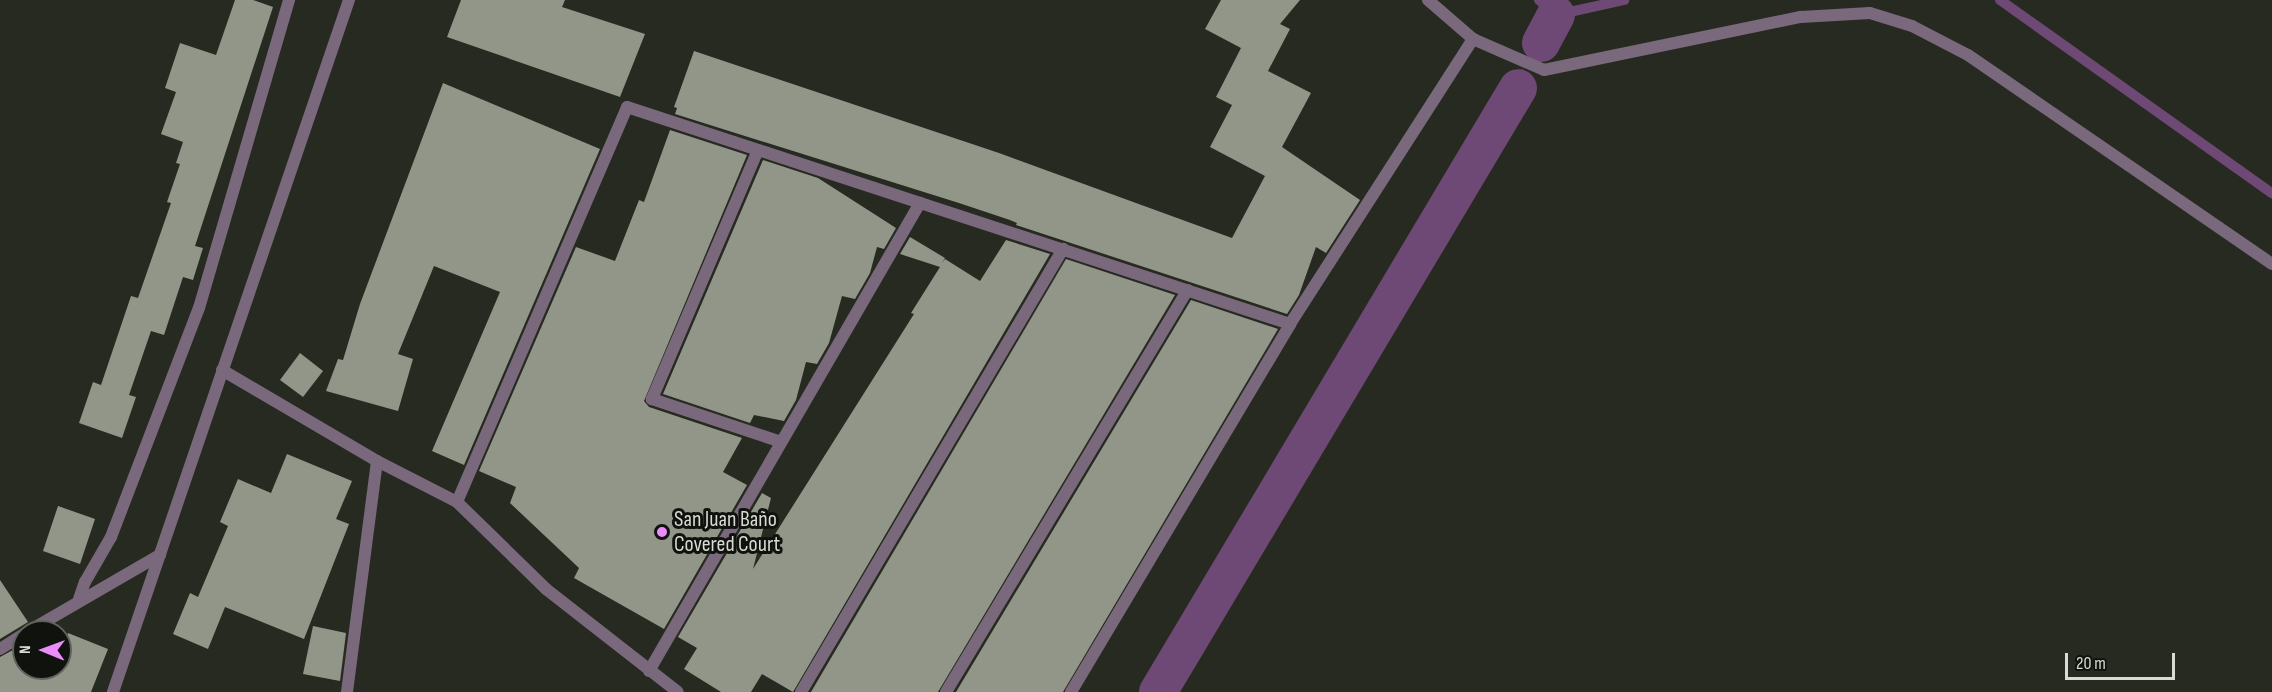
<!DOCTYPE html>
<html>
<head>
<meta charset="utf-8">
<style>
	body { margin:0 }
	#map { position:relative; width:2272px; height:692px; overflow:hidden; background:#272a20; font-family:"Sofia Sans Condensed",sans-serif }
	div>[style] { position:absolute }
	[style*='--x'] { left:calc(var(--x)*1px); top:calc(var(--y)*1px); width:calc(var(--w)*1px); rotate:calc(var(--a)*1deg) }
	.stream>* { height:10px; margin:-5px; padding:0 5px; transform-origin:5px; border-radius:5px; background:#6f4975 }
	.canal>* { height:38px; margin:-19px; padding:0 19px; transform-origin:19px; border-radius:19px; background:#6f4975 }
	.building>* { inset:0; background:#919689 }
	.minor>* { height:12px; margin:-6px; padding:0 6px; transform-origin:6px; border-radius:6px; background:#7a697d }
	.tertiary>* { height:12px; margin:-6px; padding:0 6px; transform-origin:6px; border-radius:6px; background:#7a697d }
	.dots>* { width:16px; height:16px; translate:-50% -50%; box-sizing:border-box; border:3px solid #10120d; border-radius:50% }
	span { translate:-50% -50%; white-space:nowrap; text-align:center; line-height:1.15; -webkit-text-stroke:6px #10120d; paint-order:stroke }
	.poi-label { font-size:22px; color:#d8dad3 }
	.left { translate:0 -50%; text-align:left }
	.north { position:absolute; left:12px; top:620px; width:60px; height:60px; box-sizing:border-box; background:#10120d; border:2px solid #60625c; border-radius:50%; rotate:271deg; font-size:16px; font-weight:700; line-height:24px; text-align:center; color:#d8dad3 }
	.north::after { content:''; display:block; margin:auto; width:21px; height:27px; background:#ec8cfb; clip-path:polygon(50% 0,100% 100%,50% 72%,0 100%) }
	.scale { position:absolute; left:2065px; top:653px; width:110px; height:27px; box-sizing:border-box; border:3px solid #d8dad3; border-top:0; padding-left:8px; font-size:18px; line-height:21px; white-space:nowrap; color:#d8dad3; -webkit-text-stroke:4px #10120d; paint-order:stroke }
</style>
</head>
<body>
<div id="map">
	<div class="stream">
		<div style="--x:1539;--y:0;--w:23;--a:41"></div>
		<div style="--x:1556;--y:15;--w:70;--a:-12.4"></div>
		<div style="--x:2000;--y:0;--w:334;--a:35.4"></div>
	</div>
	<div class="canal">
		<div style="--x:1541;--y:43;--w:32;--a:-62"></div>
		<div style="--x:1158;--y:692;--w:703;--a:-59.2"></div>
	</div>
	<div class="building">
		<div style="clip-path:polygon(235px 0,253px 0,273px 7px,195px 246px,203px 248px,193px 280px,183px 277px,164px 335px,151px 331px,129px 395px,136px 397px,122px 438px,79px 423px,93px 382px,101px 385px,131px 296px,138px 298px,171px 203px,167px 202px,180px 164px,176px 163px,183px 142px,161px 134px,176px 92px,165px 88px,180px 43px,216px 55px)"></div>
		<div style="clip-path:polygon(461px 0,565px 0,562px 7px,645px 34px,620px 97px,447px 37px)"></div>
		<div style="clip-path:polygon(1221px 0,1300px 0,1280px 24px,1290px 29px,1268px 71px,1311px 93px,1282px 147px,1360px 200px,1326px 253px,1316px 247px,1299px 295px,1287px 314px,1016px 225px,1017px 223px,1010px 220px,959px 203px,675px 114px,677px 108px,674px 107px,694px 51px,999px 153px,1232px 238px,1265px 176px,1210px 147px,1232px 105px,1216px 97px,1241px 48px,1205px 29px)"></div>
		<div style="clip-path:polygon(443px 83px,600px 149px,464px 465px,432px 451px,500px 292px,434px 266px,398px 354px,413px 359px,398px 411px,326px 391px,338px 359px,343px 360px,360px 304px)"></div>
		<div style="clip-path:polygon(670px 130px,747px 155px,644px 401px,649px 407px,742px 438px,723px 472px,747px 485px,664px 629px,574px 578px,579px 568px,510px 503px,516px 487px,479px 471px,576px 247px,615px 261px,639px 200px,644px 202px)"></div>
		<div style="clip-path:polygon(763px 160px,818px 178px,896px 228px,884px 249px,877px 247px,870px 273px,855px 299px,842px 296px,829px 343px,817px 364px,806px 362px,796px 400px,784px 421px,754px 415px,750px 423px,663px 394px)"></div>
		<div style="clip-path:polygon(910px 237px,945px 258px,942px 263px,945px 259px,980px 281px,1006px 240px,1050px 254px,793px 692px,762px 674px,751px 692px,721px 692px,684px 669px,697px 648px,678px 637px,762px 493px,771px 498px,753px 569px,914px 314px,911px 313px,940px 267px,900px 254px)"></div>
		<div style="clip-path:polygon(1066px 259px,1175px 295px,938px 692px,811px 692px)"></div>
		<div style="clip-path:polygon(1191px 300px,1278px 329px,1063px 692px,956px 692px)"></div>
		<div style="clip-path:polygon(300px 353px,323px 371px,303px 397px,280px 380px)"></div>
		<div style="clip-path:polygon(287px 454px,352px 481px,336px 519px,349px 524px,304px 639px,225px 607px,208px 649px,173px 634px,190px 593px,198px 597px,228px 526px,220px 522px,238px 479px,271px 493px)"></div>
		<div style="clip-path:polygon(58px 506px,95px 519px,80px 564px,43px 551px)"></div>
		<div style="clip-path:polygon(0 580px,28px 622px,0 639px)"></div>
		<div style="clip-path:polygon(313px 626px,346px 633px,340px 681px,303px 674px)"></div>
		<div style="clip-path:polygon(68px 633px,108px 649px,91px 692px,0 692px,0 657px,24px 644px,24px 668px,60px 668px,60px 653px)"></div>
	</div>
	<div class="minor">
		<div style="--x:1428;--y:0;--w:60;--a:40.9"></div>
		<div style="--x:1473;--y:39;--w:77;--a:23.6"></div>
		<div style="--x:1544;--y:70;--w:262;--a:-11.7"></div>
		<div style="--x:1801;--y:17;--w:69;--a:-3.3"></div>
		<div style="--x:1870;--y:13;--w:44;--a:17.2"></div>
		<div style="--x:1912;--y:26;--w:63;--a:27.4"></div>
		<div style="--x:1968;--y:55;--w:369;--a:34.5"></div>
		<div style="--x:758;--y:150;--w:271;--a:113.1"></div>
		<div style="--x:652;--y:399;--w:136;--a:18.4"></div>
		<div style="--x:222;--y:370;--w:180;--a:30.4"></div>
		<div style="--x:377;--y:461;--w:90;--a:27.1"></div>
		<div style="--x:457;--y:502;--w:124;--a:44.3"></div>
		<div style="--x:546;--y:589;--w:167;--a:38"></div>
		<div style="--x:457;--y:502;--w:430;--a:-66.7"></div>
		<div style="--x:627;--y:107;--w:698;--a:18.12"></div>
		<div style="--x:79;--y:599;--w:18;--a:-71"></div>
		<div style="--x:85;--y:582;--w:52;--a:-60"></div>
		<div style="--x:111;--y:537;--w:245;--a:-69"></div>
		<div style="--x:199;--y:308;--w:321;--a:-73.7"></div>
		<div style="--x:27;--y:632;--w:154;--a:-30.1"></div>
		<div style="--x:0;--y:649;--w:28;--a:-32"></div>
		<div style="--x:649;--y:671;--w:541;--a:-59.93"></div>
		<div style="--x:347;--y:692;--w:233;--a:-82.6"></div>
		<div style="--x:801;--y:692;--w:515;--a:-59.4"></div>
		<div style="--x:946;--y:692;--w:469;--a:-59"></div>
		<div style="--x:1071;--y:692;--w:428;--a:-59.2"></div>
		<div style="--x:1290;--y:324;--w:339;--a:-57.3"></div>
	</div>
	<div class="tertiary">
		<div style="--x:113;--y:692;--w:731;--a:-71.17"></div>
	</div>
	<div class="dots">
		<div style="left:662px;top:532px;background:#ec8cfb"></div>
	</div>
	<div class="poi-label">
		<span class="left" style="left:674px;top:532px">San Juan Baño<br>Covered Court</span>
	</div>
	<div class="north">N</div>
	<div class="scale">20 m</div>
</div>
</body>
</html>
